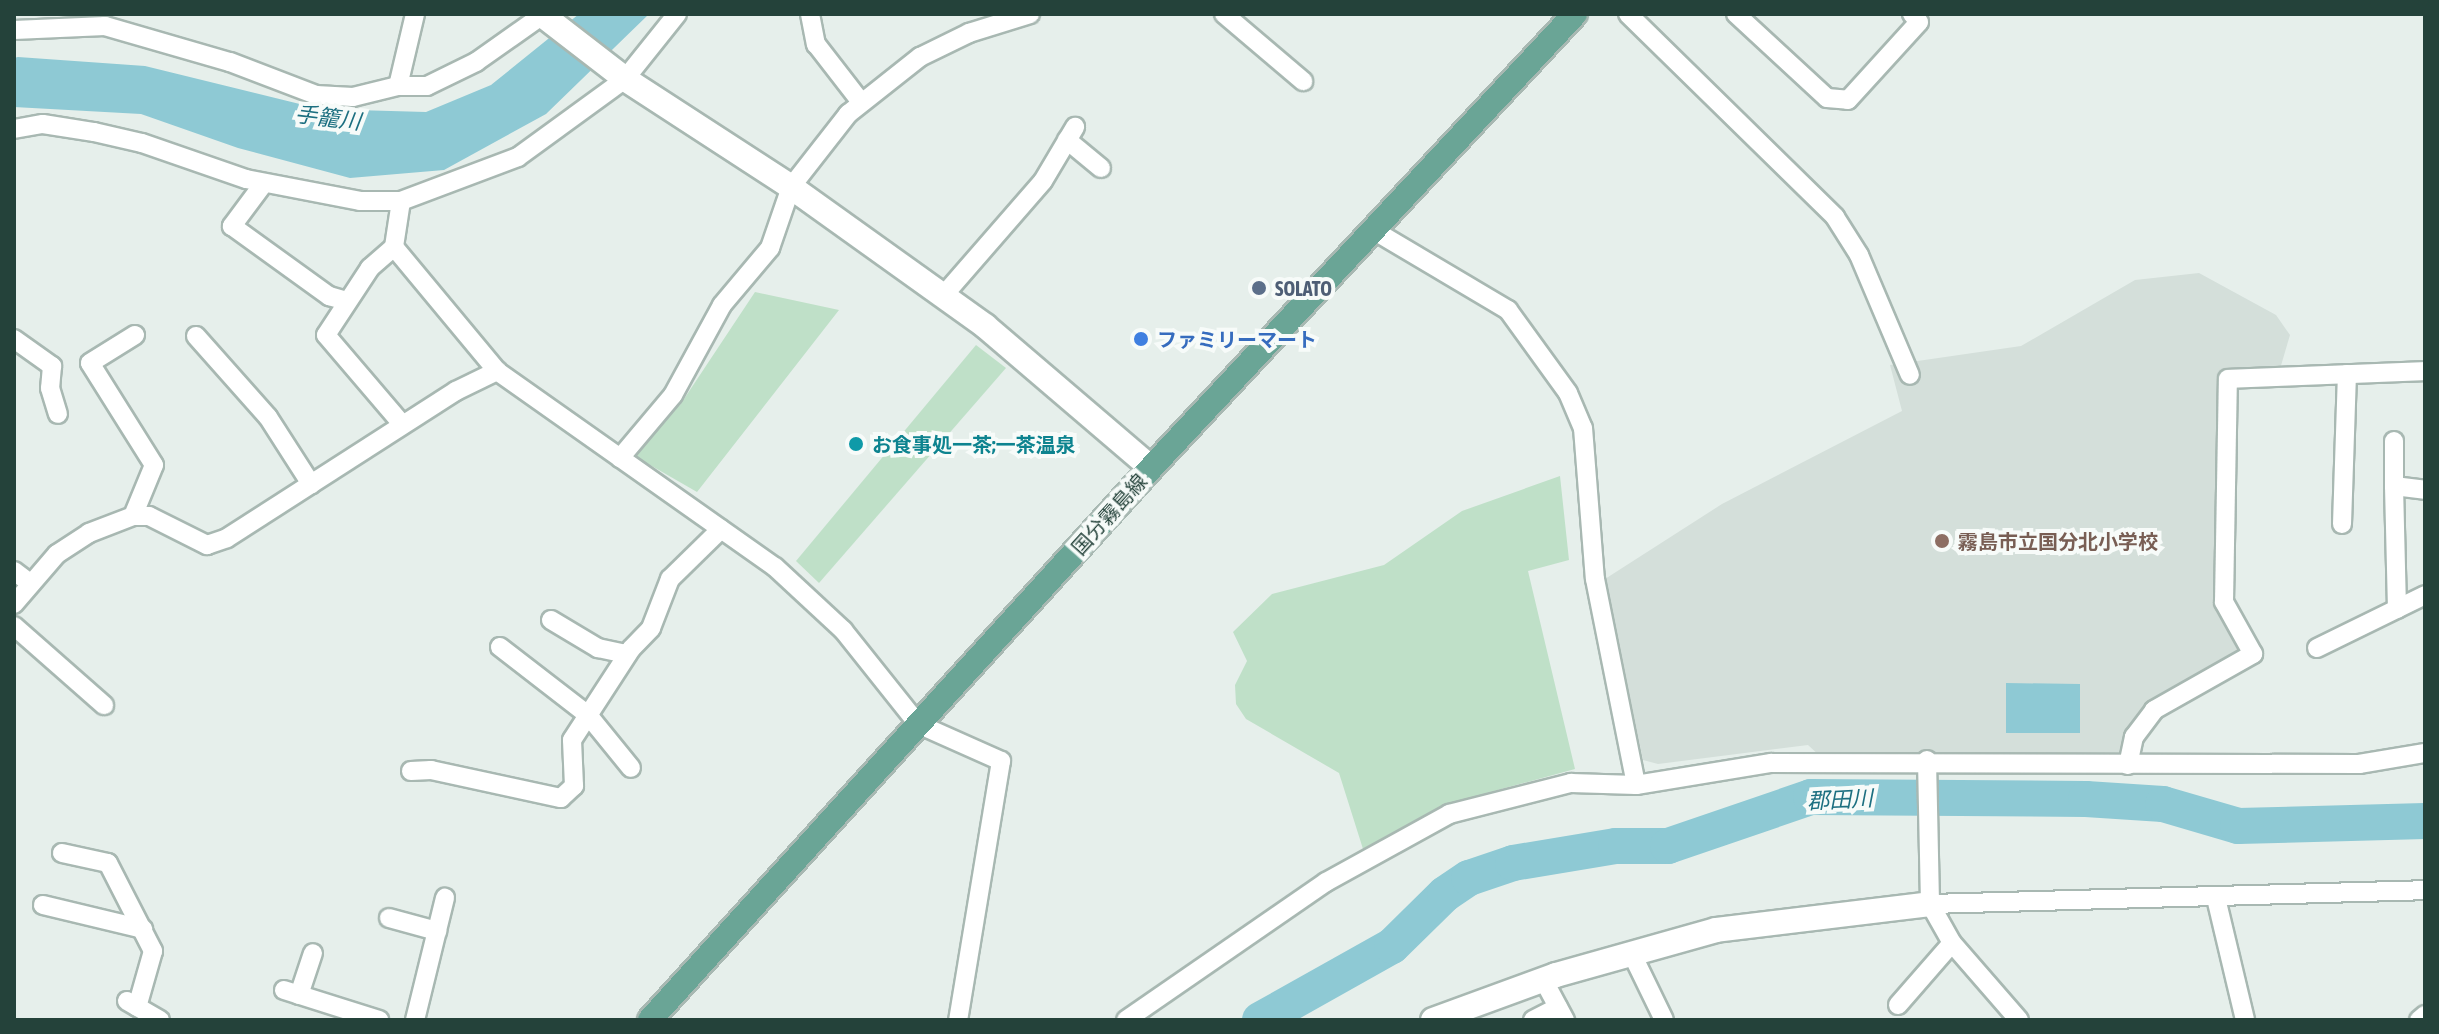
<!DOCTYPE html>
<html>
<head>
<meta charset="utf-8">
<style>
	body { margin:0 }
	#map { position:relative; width:2439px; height:1034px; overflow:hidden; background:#e6efeb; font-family:"Asap Condensed","Noto Sans JP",sans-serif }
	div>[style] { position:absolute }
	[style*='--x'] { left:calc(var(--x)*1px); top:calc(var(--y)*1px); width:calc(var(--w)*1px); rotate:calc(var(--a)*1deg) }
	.built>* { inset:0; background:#d4dfda }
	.green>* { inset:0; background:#bfe0c8 }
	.water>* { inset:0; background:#8ec9d4 }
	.river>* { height:36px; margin:-18px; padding:0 18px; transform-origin:18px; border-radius:18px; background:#8ec9d4 }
	.roads { filter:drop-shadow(2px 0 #a8b8b2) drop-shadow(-2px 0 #a8b8b2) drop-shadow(0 2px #a8b8b2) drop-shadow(0 -2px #a8b8b2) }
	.minor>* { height:18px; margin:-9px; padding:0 9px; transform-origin:9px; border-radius:9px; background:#fff }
	.tertiary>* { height:24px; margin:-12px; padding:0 12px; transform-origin:12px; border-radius:12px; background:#fff }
	.primary>* { height:24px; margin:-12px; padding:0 12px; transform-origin:12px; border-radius:12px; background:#6aa596 }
	.dots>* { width:22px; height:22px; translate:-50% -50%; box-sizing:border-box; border:4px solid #f7fbf9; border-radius:50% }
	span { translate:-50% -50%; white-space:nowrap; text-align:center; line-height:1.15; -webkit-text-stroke:8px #f7fbf9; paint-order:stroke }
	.service-label { font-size:20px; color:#4e5e75; font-weight:700 }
	.left { translate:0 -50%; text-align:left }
	.shop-label { font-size:20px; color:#366cbe; font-weight:700 }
	.culture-label { font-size:20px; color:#0d838f; font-weight:700 }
	.street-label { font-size:20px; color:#24423a }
	.education-label { font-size:20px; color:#785e54; font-weight:700 }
	.water-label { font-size:22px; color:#1c6f80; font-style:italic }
	.frame { position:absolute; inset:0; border:16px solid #24423a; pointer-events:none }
</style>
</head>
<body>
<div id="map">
	<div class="built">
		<div style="clip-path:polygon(2199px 273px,2276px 315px,2290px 335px,2280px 369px,2224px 374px,2220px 603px,2247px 650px,2151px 707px,2126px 752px,1821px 757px,1808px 745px,1658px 764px,1643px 760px,1605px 579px,1722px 504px,1902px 411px,1890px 365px,2021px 346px,2135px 280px)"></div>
	</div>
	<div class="green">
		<div style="clip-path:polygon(755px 292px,839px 310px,697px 492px,624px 450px,680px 405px)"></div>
		<div style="clip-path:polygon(976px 345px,1006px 368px,819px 583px,796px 561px)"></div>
		<div style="clip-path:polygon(1560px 476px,1569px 560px,1528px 571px,1575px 769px,1443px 805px,1363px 849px,1339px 773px,1246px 719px,1236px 704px,1235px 685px,1247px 661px,1233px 632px,1272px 594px,1384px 565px,1462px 511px)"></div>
	</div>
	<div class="water">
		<div style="clip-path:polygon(579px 14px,649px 14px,546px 114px,444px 170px,350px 178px,238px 148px,141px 114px,14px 107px,14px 58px,18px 57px,145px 66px,320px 109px,426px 112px,491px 85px)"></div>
		<div style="clip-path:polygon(2006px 683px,2080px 684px,2080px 733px,2006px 733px)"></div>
	</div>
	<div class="river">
		<div style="--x:1260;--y:1020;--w:151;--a:-29.3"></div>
		<div style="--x:1392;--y:946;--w:74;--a:-44.5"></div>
		<div style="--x:1445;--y:894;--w:29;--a:-34"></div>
		<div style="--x:1469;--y:878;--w:46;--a:-18.8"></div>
		<div style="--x:1513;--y:863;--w:104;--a:-9.4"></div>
		<div style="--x:1616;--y:846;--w:52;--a:0"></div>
		<div style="--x:1668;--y:846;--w:151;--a:-18.9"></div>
		<div style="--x:1811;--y:797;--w:275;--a:0.4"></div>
		<div style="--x:2086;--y:799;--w:77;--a:3.7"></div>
		<div style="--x:2163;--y:804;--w:78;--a:16.3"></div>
		<div style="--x:2238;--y:826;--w:187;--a:-1.5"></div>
	</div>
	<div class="roads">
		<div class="minor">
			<div style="--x:810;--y:14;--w:31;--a:79"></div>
			<div style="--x:816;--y:44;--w:73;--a:52.2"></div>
			<div style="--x:1224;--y:14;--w:104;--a:40.3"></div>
			<div style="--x:1628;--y:14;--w:290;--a:44.4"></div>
			<div style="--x:1835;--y:217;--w:45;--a:57.7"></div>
			<div style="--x:1859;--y:255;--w:130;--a:67"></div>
			<div style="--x:1736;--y:14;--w:124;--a:42.7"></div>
			<div style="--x:1827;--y:98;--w:21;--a:5"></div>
			<div style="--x:1848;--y:100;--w:105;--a:-47.7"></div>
			<div style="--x:1919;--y:22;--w:11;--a:-131"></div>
			<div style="--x:14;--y:30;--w:91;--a:-2.5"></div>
			<div style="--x:105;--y:26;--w:130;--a:16.1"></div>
			<div style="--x:230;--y:62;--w:92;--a:21"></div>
			<div style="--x:316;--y:95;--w:37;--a:3"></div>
			<div style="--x:353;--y:97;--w:46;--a:-13.7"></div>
			<div style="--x:398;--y:86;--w:29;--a:0"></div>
			<div style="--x:427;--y:86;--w:55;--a:-26.1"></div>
			<div style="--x:476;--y:62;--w:83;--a:-35.2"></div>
			<div style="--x:398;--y:86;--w:74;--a:-76.7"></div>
			<div style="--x:14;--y:129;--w:29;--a:-10"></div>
			<div style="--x:43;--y:124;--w:52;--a:8.9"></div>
			<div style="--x:94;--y:132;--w:49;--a:12.9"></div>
			<div style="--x:142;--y:143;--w:110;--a:19.1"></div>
			<div style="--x:246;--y:179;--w:116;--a:10.9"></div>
			<div style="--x:360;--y:201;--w:41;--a:0"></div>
			<div style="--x:401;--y:201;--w:125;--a:-20.6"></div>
			<div style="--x:518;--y:157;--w:132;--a:-36.1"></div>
			<div style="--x:625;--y:79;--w:83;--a:-51.3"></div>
			<div style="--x:1067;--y:140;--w:44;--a:39.5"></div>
			<div style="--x:264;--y:183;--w:54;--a:126.7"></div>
			<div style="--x:232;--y:226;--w:120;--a:35.8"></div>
			<div style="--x:329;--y:296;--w:18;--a:16"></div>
			<div style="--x:401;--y:201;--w:47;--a:98.7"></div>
			<div style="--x:394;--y:247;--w:161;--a:50.3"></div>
			<div style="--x:497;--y:371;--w:340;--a:35.2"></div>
			<div style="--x:775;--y:567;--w:93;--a:42.8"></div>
			<div style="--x:843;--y:630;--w:120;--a:51.4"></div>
			<div style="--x:918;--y:724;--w:91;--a:24"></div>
			<div style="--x:1001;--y:761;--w:263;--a:99.4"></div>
			<div style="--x:1375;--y:231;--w:155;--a:30.7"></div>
			<div style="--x:1508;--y:310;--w:102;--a:54.1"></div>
			<div style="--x:1568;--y:393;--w:38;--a:67"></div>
			<div style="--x:1583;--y:428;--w:151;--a:85.5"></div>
			<div style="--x:1595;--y:579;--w:210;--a:78.7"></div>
			<div style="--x:394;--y:247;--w:32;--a:139"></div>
			<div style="--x:370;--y:268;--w:80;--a:123.3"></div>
			<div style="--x:326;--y:335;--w:118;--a:49.5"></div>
			<div style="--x:943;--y:296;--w:152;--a:-49"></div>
			<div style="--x:1043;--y:181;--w:63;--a:-59.3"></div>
			<div style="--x:196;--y:336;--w:108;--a:48.4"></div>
			<div style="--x:268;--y:417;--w:80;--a:57.3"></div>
			<div style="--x:14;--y:339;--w:47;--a:35.4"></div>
			<div style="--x:52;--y:366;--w:22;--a:95"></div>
			<div style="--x:50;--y:388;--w:27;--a:73"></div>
			<div style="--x:2394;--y:441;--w:45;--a:90"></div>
			<div style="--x:620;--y:458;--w:82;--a:-49.9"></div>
			<div style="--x:673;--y:395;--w:102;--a:-61.4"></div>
			<div style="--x:722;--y:305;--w:75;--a:-49.9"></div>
			<div style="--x:770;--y:248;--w:65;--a:-71"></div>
			<div style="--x:791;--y:187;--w:93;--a:-52"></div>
			<div style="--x:848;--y:114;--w:92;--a:-38.4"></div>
			<div style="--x:920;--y:57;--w:55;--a:-26.1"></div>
			<div style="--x:969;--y:33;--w:64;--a:-17.3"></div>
			<div style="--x:133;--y:516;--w:55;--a:-67.6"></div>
			<div style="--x:154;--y:465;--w:120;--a:-122.1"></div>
			<div style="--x:90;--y:363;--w:53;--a:-31.9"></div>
			<div style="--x:2342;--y:524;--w:150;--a:-88.1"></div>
			<div style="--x:14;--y:571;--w:21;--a:37"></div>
			<div style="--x:14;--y:604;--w:66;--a:-49.3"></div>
			<div style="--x:57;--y:554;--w:38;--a:-33"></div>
			<div style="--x:89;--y:533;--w:47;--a:-21.1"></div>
			<div style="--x:133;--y:516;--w:16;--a:0"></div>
			<div style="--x:149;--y:516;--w:65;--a:26.6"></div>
			<div style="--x:207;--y:545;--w:21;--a:-19"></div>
			<div style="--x:227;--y:538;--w:272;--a:-32.7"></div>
			<div style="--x:456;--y:391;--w:46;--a:-26"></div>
			<div style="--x:2397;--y:609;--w:123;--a:-91.4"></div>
			<div style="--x:2394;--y:486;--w:31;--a:7"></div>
			<div style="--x:551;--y:620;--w:55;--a:30.8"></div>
			<div style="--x:598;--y:648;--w:30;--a:12"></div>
			<div style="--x:14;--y:626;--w:120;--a:41.3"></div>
			<div style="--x:500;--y:647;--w:111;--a:37.7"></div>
			<div style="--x:588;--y:715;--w:68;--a:50.9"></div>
			<div style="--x:2317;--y:648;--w:120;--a:-26.1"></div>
			<div style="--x:1927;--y:760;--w:144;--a:88.8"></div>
			<div style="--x:1930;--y:904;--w:45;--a:60.6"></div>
			<div style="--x:1952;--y:943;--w:102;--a:49"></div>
			<div style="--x:2128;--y:765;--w:29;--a:-78"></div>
			<div style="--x:2134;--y:737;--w:34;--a:-53"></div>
			<div style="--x:2154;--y:710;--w:114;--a:-29.5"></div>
			<div style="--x:2253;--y:654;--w:60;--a:-119.1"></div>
			<div style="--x:2224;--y:602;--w:223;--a:-89"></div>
			<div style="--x:2228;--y:379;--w:197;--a:-2.3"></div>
			<div style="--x:411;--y:771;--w:20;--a:-3"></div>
			<div style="--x:431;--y:770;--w:133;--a:12.2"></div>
			<div style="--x:561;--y:798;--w:18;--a:-43"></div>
			<div style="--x:574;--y:786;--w:46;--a:-92.5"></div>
			<div style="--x:572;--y:740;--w:108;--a:-57"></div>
			<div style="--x:631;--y:649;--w:29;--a:-46"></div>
			<div style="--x:651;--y:628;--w:53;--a:-68.8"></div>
			<div style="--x:670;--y:579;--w:71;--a:-44.4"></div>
			<div style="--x:62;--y:853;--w:47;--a:12.3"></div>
			<div style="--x:108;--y:863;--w:99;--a:62.9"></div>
			<div style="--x:153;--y:951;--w:58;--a:105.9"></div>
			<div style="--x:2216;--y:898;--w:125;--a:76.6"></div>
			<div style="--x:1930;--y:904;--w:495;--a:-1.6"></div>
			<div style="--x:43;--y:905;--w:103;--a:13.5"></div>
			<div style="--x:389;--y:918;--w:50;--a:15.2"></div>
			<div style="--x:1632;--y:954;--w:73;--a:64.1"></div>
			<div style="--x:1543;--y:979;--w:47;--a:61.8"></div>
			<div style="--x:284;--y:990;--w:100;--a:17.5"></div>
			<div style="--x:299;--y:995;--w:44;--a:-71.6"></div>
			<div style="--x:127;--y:1001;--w:38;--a:30"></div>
			<div style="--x:1898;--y:1005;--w:82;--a:-48.9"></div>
			<div style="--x:415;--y:1020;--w:126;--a:-76.2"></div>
			<div style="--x:1126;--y:1020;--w:243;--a:-34.6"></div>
			<div style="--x:1326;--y:882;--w:141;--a:-28.9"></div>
			<div style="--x:1449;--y:814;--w:126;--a:-14.3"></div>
			<div style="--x:1571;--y:783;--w:65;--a:1.8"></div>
			<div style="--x:1636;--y:785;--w:137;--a:-9.3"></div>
			<div style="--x:1771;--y:763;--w:588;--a:0.1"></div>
			<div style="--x:2359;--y:764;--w:67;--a:-9.5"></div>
			<div style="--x:1533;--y:1020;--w:28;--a:-27"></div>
			<div style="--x:2419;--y:1020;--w:8;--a:-40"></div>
		</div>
		<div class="tertiary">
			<div style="--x:541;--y:14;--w:106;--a:37.7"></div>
			<div style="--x:625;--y:79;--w:198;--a:33"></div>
			<div style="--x:791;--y:187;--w:239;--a:35.6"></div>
			<div style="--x:985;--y:326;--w:218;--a:40.5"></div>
			<div style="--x:1433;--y:1020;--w:131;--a:-20.1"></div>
			<div style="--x:1556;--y:975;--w:166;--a:-15.7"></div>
			<div style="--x:1716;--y:930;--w:216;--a:-6.9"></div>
		</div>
		<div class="primary">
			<div style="--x:650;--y:1020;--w:745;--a:-47.77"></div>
			<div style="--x:1151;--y:468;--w:621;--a:-46.96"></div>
		</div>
	</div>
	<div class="dots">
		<div style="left:1259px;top:288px;background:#5c6f8a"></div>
		<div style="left:1141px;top:339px;background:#3f7fe0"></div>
		<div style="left:856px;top:444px;background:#0f9aa8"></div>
		<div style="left:1942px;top:541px;background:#8d6e63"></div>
	</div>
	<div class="service-label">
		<span class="left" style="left:1275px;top:288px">SOLATO</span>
	</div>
	<div class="shop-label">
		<span class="left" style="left:1157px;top:339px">ファミリーマート</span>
	</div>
	<div class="culture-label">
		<span class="left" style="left:872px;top:444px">お食事処一茶;一茶温泉</span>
	</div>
	<div class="street-label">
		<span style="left:1109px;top:514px;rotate:-48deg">国分霧島線</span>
	</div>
	<div class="education-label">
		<span class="left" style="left:1958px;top:541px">霧島市立国分北小学校</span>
	</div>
	<div class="water-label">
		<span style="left:328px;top:118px;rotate:7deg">手籠川</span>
		<span style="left:1840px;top:800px;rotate:-3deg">郡田川</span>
	</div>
	<div class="frame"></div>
</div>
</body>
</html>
